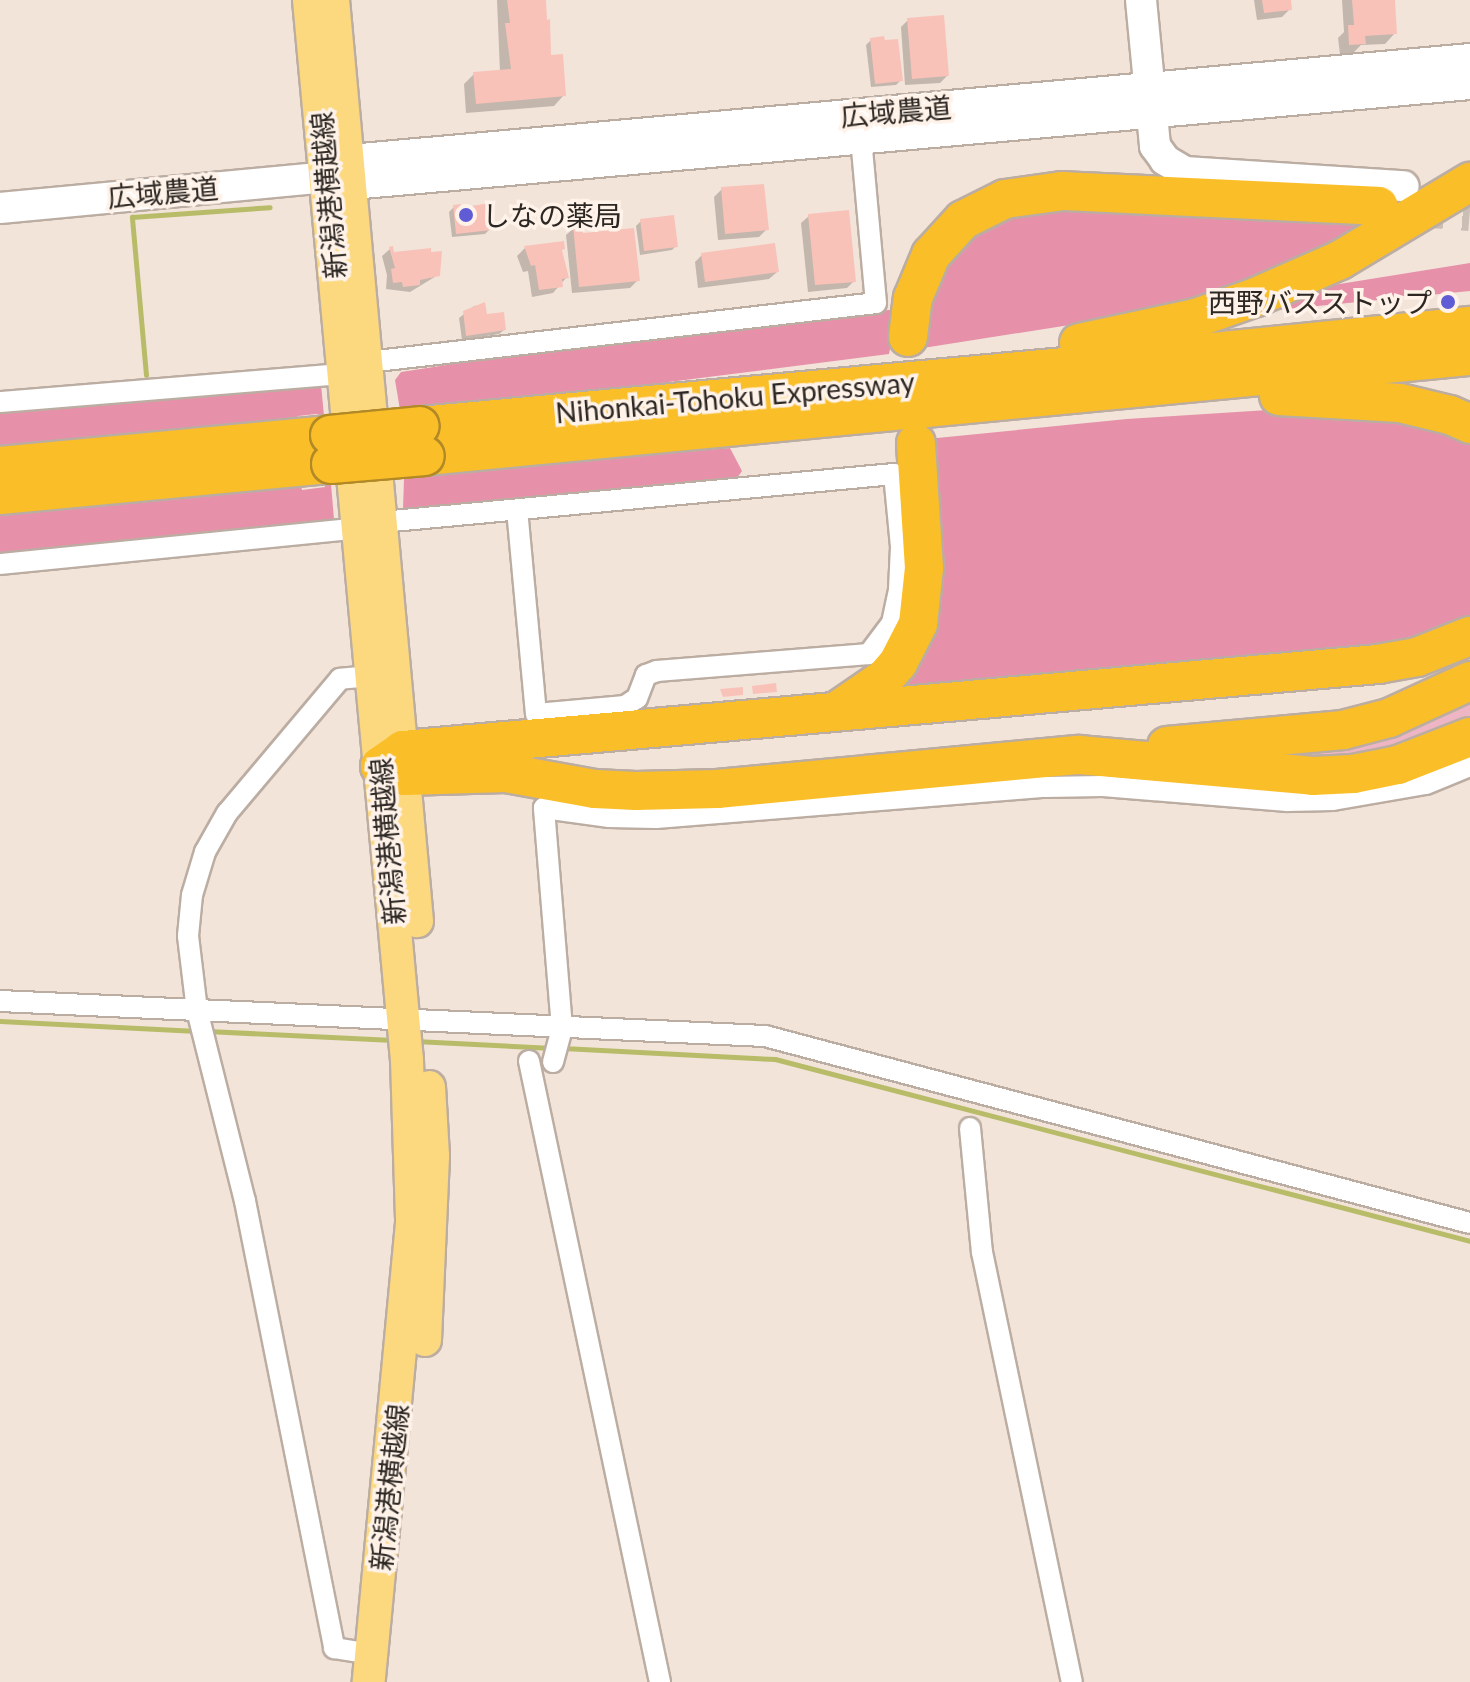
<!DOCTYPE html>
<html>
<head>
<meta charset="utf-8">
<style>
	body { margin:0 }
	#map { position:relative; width:1470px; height:1682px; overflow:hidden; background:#f3e4d9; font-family:Lato,"Noto Sans JP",sans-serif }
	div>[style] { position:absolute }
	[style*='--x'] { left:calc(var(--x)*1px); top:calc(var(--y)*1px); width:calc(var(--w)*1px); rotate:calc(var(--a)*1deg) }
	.green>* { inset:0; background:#eeb6c4 }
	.forest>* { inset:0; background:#e691a9 }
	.shadow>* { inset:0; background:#0003 }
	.stream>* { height:5px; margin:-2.5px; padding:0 2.5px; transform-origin:2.5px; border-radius:2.5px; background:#b8bc69 }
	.building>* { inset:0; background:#f8c2b9 }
	.highway-tunnel>* { height:38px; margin-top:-19px; transform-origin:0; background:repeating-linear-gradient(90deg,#cbbeb5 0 38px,transparent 0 57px) }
	.roads { filter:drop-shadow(2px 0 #bcada3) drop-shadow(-2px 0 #bcada3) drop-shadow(0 2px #bcada3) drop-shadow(0 -2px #bcada3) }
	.street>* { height:20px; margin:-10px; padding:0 10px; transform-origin:10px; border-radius:10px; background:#fff }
	.secondary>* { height:30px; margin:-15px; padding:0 15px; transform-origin:15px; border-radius:15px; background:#fff }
	.primary>* { height:32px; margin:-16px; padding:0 16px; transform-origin:16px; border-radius:16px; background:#fcd87f }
	.highway>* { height:38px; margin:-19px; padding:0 19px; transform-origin:19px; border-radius:19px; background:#fabe29 }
	.bridges { filter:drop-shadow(2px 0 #b28927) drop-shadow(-2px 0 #b28927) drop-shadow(0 2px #b28927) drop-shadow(0 -2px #b28927) }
	.highway-bridge>* { height:38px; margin:-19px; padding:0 19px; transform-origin:19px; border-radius:19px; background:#fabe29 }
	.dots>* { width:22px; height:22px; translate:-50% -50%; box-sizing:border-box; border:4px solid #fef2e9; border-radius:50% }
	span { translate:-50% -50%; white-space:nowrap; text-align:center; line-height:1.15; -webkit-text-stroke:7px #fef2e9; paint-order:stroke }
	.street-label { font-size:28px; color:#2d2723 }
	.poi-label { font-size:28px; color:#2d2723 }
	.left { translate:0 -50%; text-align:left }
	.right { translate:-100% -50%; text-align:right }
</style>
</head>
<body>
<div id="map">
	<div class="green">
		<div style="clip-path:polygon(1470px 691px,1470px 725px,1378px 763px,1221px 756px)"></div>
	</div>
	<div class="forest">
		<div style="clip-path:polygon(1057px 200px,1386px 221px,1234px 289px,1095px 321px,923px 348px,934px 280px,973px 231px)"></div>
		<div style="clip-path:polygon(1470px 263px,1470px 291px,1277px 310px,1277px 299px,1296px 291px)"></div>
		<div style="clip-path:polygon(898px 309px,889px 354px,645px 385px,400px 410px,395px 380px,401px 372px,621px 338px)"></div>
		<div style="clip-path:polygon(321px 384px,324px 416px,316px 414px,298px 416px,295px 420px,0 447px,0 410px)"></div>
		<div style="clip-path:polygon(1283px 409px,1416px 417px,1470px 441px,1470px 623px,1428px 642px,920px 694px,904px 679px,927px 439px,1127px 419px)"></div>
		<div style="clip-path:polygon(730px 448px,742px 471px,732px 485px,447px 510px,403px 509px,404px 479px,530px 464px)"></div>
		<div style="clip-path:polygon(325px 484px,331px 484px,334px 519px,0 553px,0 514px,301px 486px,302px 490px,325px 487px)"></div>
	</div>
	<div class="shadow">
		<div style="clip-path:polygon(497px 0,544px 0,549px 57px,564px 95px,554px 106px,466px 113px,464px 84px,474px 74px,500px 72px)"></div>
		<div style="clip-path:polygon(1254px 0,1289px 0,1290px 9px,1282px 17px,1257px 20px)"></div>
		<div style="clip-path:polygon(1342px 0,1393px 0,1395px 33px,1385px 44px,1361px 45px,1353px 53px,1340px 54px,1338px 38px,1344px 32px)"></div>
		<div style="clip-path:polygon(908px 20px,947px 76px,940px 83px,905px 85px,901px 27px)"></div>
		<div style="clip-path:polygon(871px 40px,901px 80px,896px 85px,871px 87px,866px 45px)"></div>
		<div style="clip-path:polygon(722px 189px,767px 229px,759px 237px,718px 240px,714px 197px)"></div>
		<div style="clip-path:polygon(487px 205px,490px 229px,485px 234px,452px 237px,449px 212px,454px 207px)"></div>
		<div style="clip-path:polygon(809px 216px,854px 281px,847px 288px,808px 292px,801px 223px)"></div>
		<div style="clip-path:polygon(641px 221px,676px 246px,672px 250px,640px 255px,636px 226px)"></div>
		<div style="clip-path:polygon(574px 228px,581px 235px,638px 280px,630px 288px,572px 293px,566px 235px)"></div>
		<div style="clip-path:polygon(562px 243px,560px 252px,566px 278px,553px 293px,532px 297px,528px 271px,523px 272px,517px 256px,525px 248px)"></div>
		<div style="clip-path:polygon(390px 249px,392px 254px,441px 253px,438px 275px,410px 292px,386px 289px,387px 275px,382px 256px)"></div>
		<div style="clip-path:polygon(702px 255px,777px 272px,769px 279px,698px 288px,695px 262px)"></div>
		<div style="clip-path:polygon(484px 305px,486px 317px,504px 330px,499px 334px,462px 340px,459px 318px,474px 306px)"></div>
	</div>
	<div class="stream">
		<div style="--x:146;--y:375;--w:159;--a:-95.1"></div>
		<div style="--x:132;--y:217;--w:138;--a:-4.1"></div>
		<div style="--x:0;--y:1021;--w:197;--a:2.9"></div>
		<div style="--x:207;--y:1031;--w:186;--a:2.8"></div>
		<div style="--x:415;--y:1041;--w:138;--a:2.9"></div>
		<div style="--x:563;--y:1048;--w:212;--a:3"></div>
		<div style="--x:775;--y:1059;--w:718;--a:14.67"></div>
	</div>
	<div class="building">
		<div style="clip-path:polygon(507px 0,546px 0,547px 20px,550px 19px,551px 55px,563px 54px,566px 96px,476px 104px,473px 72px,511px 69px,505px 23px,510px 23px)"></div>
		<div style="clip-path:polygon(1262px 0,1291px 0,1292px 10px,1264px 13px)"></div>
		<div style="clip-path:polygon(1352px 0,1395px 0,1397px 34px,1365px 36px,1366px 44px,1349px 45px,1348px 25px,1354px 25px)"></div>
		<div style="clip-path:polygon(944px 15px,949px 76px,912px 79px,907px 18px)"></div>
		<div style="clip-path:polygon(884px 36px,885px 40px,898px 39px,903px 81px,875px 84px,870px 38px)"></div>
		<div style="clip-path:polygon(764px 184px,769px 230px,725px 234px,721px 187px)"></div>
		<div style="clip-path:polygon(489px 203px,492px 230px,456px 234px,453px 205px,461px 204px,462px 208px)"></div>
		<div style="clip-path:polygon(849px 210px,856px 282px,815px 285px,808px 214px)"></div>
		<div style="clip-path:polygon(674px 215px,678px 247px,644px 251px,640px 219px)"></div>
		<div style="clip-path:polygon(582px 225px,583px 233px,634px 228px,640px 281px,579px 287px,573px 226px)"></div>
		<div style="clip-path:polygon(564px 241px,565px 249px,562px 250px,569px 278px,562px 279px,563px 287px,539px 290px,535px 265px,531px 266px,524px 246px)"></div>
		<div style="clip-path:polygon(775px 243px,779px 272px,705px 282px,701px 253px)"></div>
		<div style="clip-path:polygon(393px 246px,394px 252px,431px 248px,431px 252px,442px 251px,440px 276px,420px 280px,420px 285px,403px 287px,402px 282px,393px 283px,391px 269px,395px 268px,389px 247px)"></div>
		<div style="clip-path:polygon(485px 302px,487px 314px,504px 312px,506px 330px,466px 336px,463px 311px)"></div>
		<div style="clip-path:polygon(776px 683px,777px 692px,753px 694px,752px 686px)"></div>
		<div style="clip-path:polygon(743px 687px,743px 695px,723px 697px,720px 689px)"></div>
	</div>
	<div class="highway-tunnel">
		<div style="--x:1406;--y:207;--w:64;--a:4.5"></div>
	</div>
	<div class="roads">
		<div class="street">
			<div style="--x:368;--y:362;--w:511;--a:-6.62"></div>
			<div style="--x:876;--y:303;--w:178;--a:-95.2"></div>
			<div style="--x:0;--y:402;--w:345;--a:-4.7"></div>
			<div style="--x:382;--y:522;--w:514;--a:-5.36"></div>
			<div style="--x:894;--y:474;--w:73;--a:84.5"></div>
			<div style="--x:901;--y:547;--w:43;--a:92.7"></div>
			<div style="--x:899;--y:590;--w:34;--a:102"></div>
			<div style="--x:892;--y:623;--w:39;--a:127"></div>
			<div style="--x:869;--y:654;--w:213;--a:175.4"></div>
			<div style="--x:657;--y:671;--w:12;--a:160"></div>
			<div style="--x:646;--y:675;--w:25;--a:111"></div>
			<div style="--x:637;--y:698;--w:14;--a:146"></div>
			<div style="--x:625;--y:706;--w:89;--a:174.9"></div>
			<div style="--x:536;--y:714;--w:205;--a:-95.3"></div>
			<div style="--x:0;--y:564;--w:360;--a:-5.7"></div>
			<div style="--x:372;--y:676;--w:32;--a:175"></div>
			<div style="--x:340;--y:679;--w:175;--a:130.1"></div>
			<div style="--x:227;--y:813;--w:45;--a:119.4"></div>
			<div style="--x:205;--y:852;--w:45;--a:106.8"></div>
			<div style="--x:192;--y:895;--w:41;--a:95.6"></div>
			<div style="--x:188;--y:936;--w:75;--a:83.1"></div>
			<div style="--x:197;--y:1010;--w:197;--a:75.9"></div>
			<div style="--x:245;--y:1201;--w:456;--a:78.7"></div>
			<div style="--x:334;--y:1648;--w:38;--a:9"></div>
			<div style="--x:0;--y:1001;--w:766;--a:2.62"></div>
			<div style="--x:765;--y:1036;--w:729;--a:14.86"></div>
			<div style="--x:529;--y:1061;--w:635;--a:78.09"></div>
			<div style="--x:553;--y:1062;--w:35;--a:-75"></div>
			<div style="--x:562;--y:1028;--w:221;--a:-94.7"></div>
			<div style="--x:544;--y:808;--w:66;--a:7.9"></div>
			<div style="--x:609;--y:817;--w:47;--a:1.2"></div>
			<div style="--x:656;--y:818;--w:390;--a:-4.6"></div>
			<div style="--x:1045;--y:787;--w:58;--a:-1"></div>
			<div style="--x:1103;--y:786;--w:185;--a:4.7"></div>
			<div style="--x:1287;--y:801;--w:46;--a:-1.2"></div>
			<div style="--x:1333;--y:800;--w:94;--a:-9.8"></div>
			<div style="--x:1426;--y:784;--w:48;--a:-22.2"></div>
			<div style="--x:970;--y:1128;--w:125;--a:84.5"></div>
			<div style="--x:982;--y:1252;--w:439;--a:78.2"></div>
		</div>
		<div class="secondary">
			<div style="--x:1141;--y:0;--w:147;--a:84.5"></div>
			<div style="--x:1155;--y:146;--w:17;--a:54"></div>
			<div style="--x:1165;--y:160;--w:23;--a:31"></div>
			<div style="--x:1185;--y:172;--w:219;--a:3.7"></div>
			<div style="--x:328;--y:175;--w:27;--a:-34"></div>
			<div style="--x:350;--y:160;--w:1125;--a:-5.15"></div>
			<div style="--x:0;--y:208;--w:328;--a:-5.4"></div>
			<div style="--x:327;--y:177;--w:26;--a:16"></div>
			<div style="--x:352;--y:184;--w:1122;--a:-5.11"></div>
		</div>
		<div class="primary">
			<div style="--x:309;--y:0;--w:1065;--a:84.72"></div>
			<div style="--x:407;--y:1060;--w:163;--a:88.2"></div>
			<div style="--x:412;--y:1223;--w:461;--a:95.4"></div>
			<div style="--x:333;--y:0;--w:925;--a:84.79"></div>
			<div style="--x:425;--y:1340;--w:184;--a:-87.5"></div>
			<div style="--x:433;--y:1156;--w:69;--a:-93.3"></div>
		</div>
		<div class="highway">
			<div style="--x:908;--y:337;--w:39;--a:-83"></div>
			<div style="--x:913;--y:298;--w:47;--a:-67.3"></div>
			<div style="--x:931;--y:255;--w:47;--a:-47.6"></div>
			<div style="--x:963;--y:220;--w:47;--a:-26.6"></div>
			<div style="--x:1005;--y:199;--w:59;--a:-7.9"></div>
			<div style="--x:1063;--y:191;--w:316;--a:2.7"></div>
			<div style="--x:1079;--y:343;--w:120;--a:-12.1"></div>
			<div style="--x:1196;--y:318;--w:64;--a:-19.3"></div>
			<div style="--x:1256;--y:297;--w:92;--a:-23.8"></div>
			<div style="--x:1340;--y:260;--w:152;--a:-31"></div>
			<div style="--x:1279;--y:396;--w:121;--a:3.3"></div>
			<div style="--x:1400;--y:403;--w:51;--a:13.5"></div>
			<div style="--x:1450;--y:415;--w:22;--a:24"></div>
			<div style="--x:420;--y:426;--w:648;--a:-5.23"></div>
			<div style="--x:1065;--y:367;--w:407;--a:-5.8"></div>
			<div style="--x:425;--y:456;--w:1050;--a:-5.47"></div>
			<div style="--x:0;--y:466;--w:331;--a:-5.4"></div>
			<div style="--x:0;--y:495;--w:332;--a:-5.4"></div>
			<div style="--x:1470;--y:636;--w:57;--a:158.4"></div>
			<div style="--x:1417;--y:657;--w:40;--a:170"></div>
			<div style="--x:1378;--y:664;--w:979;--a:174.96"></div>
			<div style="--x:403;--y:750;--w:28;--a:145"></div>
			<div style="--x:380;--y:766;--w:27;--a:22"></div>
			<div style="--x:405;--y:776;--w:101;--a:-1.7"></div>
			<div style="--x:506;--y:773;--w:90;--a:10.2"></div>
			<div style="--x:595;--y:789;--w:41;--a:2.8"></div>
			<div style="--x:636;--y:791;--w:81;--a:-1.4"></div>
			<div style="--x:717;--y:789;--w:364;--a:-5.4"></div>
			<div style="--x:1079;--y:755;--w:235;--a:5.1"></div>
			<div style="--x:1313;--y:776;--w:40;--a:-2.9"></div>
			<div style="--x:1353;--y:774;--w:46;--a:-11.3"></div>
			<div style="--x:1398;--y:765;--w:77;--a:-21.3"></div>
			<div style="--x:837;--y:711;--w:58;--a:-34.5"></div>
			<div style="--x:885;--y:678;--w:20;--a:-49"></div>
			<div style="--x:898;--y:663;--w:44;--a:-62.9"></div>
			<div style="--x:918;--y:624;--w:56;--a:-83.9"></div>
			<div style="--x:924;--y:568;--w:125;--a:-93.7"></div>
			<div style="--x:1167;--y:746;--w:177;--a:-5.2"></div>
			<div style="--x:1343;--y:730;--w:48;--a:-14.6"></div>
			<div style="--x:1389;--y:718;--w:89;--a:-24.6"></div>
		</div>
	</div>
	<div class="bridges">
		<div class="highway-bridge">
			<div style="--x:330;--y:435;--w:90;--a:-5.7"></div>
			<div style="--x:331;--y:464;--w:94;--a:-4.9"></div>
		</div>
	</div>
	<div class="dots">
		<div style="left:466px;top:215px;background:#5f5cd5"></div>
		<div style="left:1448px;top:302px;background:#5f5cd5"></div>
	</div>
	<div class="street-label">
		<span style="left:896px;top:111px;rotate:-5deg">広域農道</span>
		<span style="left:163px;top:192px;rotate:-5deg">広域農道</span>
		<span style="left:328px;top:195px;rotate:-95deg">新潟港横越線</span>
		<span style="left:735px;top:397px;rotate:-5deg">Nihonkai-Tohoku Expressway</span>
		<span style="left:387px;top:841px;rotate:-95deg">新潟港横越線</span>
		<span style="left:389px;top:1487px;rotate:-84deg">新潟港横越線</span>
	</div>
	<div class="poi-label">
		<span class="left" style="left:482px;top:215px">しなの薬局</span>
		<span class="right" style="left:1432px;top:302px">西野バスストップ</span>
	</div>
</div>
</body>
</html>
